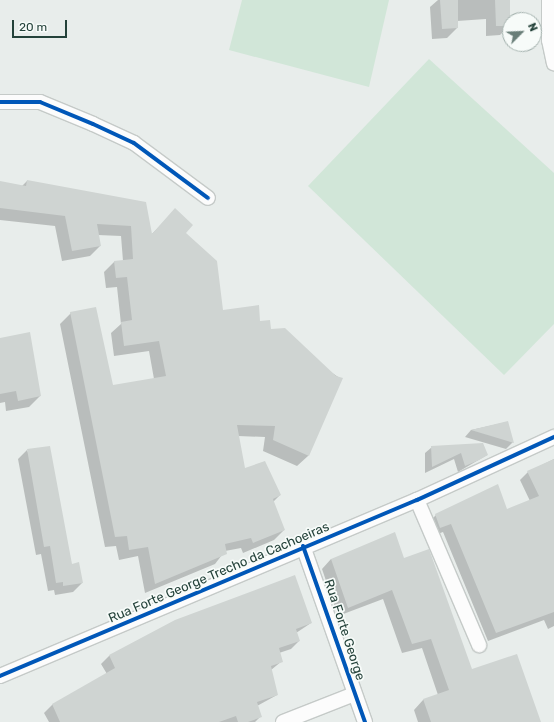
<!DOCTYPE html>
<html>
<head>
<meta charset="utf-8">
<style>
	body { margin:0 }
	#map { position:relative; width:554px; height:722px; overflow:hidden; background:#e8edeb; font-family:Rubik,sans-serif }
	div>[style] { position:absolute }
	[style*='--x'] { left:calc(var(--x)*1px); top:calc(var(--y)*1px); width:calc(var(--w)*1px); rotate:calc(var(--a)*1deg) }
	.green>* { inset:0; background:#d1e6d8 }
	.shadow>* { inset:0; background:#0003 }
	.building>* { inset:0; background:#cfd4d2 }
	.roads { filter:drop-shadow(1px 0 #c5cac8) drop-shadow(-1px 0 #c5cac8) drop-shadow(0 1px #c5cac8) drop-shadow(0 -1px #c5cac8) }
	.minor>* { height:14px; margin:-7px; padding:0 7px; transform-origin:7px; border-radius:7px; background:#fcfcfc }
	.cycleway>* { height:4px; margin:-2px; padding:0 2px; transform-origin:2px; border-radius:2px; background:#0057b8 }
	span { translate:-50% -50%; white-space:nowrap; text-align:center; line-height:1.15; -webkit-text-stroke:3.5px #f7fbf9; paint-order:stroke }
	.street-label { font-size:13px; color:#24423a }
	.north { position:absolute; left:502px; top:12px; width:40px; height:40px; box-sizing:border-box; background:#f7fbf9; border:1px solid #a3b1ad; border-radius:50%; rotate:66deg; font-size:11px; font-weight:700; line-height:16px; text-align:center; color:#24423a }
	.north::after { content:''; display:block; margin:auto; width:14px; height:18px; background:#697e78; clip-path:polygon(50% 0,100% 100%,50% 72%,0 100%) }
	.scale { position:absolute; left:12px; top:20px; width:55px; height:18px; box-sizing:border-box; border:2px solid #24423a; border-top:0; padding-left:5px; font-size:12px; line-height:14px; white-space:nowrap; color:#24423a; -webkit-text-stroke:3px #f7fbf9; paint-order:stroke }
</style>
</head>
<body>
<div id="map">
	<div class="green">
		<div style="clip-path:polygon(242px 0,389px 0,369px 87px,229px 50px)"></div>
		<div style="clip-path:polygon(429px 59px,554px 173px,554px 324px,504px 375px,308px 186px)"></div>
	</div>
	<div class="shadow">
		<div style="clip-path:polygon(438px 0,509px 0,510px 25px,500px 35px,486px 36px,486px 19px,457px 21px,457px 28px,447px 38px,432px 39px,430px 7px)"></div>
		<div style="clip-path:polygon(27px 181px,145px 203px,151px 235px,175px 210px,222px 311px,259px 322px,341px 379px,308px 456px,297px 466px,263px 451px,265px 437px,238px 436px,244px 469px,280px 495px,273px 502px,284px 530px,274px 540px,243px 553px,241px 548px,225px 551px,215px 564px,145px 593px,138px 556px,119px 560px,116px 546px,105px 547px,60px 324px,71px 313px,113px 386px,154px 379px,149px 351px,114px 356px,111px 333px,121px 324px,117px 287px,106px 288px,104px 272px,115px 261px,123px 261px,121px 236px,98px 235px,100px 246px,90px 256px,62px 261px,55px 226px,0 220px,0 188px,22px 186px)"></div>
		<div style="clip-path:polygon(0 339px,40px 396px,29px 407px,6px 411px,5px 402px,0 403px)"></div>
		<div style="clip-path:polygon(507px 422px,513px 442px,506px 449px,465px 437px,471px 430px)"></div>
		<div style="clip-path:polygon(432px 447px,487px 455px,458px 472px,454px 459px,425px 473px,425px 453px)"></div>
		<div style="clip-path:polygon(27px 450px,71px 565px,82px 583px,73px 592px,55px 595px,54px 590px,48px 591px,41px 554px,36px 555px,18px 459px)"></div>
		<div style="clip-path:polygon(554px 459px,554px 626px,548px 629px,544px 620px,488px 641px,443px 532px,432px 536px,428px 523px,436px 515px,507px 511px,530px 501px,520px 480px,528px 472px)"></div>
		<div style="clip-path:polygon(331px 559px,403px 559px,471px 670px,540px 722px,418px 722px,414px 710px,423px 700px,438px 695px,422px 648px,402px 653px,383px 599px,338px 616px,322px 569px)"></div>
		<div style="clip-path:polygon(175px 621px,311px 623px,296px 633px,299px 641px,291px 649px,279px 653px,282px 661px,271px 670px,277px 695px,257px 706px,261px 716px,255px 722px,49px 722px,44px 713px,52px 705px,107px 674px,101px 664px,109px 656px)"></div>
	</div>
	<div class="building">
		<div style="clip-path:polygon(440px 0,458px 0,458px 28px,442px 29px)"></div>
		<div style="clip-path:polygon(495px 0,510px 0,510px 26px,496px 26px)"></div>
		<div style="clip-path:polygon(27px 180px,146px 202px,152px 234px,175px 208px,193px 225px,186px 233px,217px 261px,223px 310px,259px 305px,260px 321px,270px 320px,271px 329px,285px 328px,336px 376px,343px 378px,309px 456px,273px 440px,275px 426px,237px 425px,245px 468px,265px 461px,281px 495px,273px 499px,285px 530px,253px 543px,251px 538px,225px 544px,227px 554px,155px 584px,148px 547px,129px 550px,127px 536px,115px 537px,70px 312px,96px 307px,113px 385px,166px 376px,159px 341px,124px 346px,121px 322px,132px 320px,127px 277px,116px 278px,114px 261px,133px 259px,131px 226px,97px 224px,101px 246px,72px 251px,65px 216px,0 208px,0 181px,26px 186px)"></div>
		<div style="clip-path:polygon(30px 332px,41px 396px,18px 401px,16px 391px,0 394px,0 338px)"></div>
		<div style="clip-path:polygon(508px 421px,514px 443px,471px 430px)"></div>
		<div style="clip-path:polygon(483px 443px,488px 455px,479px 460px,465px 466px,461px 453px,432px 467px,431px 446px)"></div>
		<div style="clip-path:polygon(50px 446px,72px 564px,79px 562px,83px 583px,63px 586px,63px 582px,56px 583px,50px 546px,44px 547px,27px 449px)"></div>
		<div style="clip-path:polygon(554px 459px,554px 612px,496px 633px,451px 524px,440px 528px,435px 514px,498px 484px,507px 509px,539px 496px,527px 471px)"></div>
		<div style="clip-path:polygon(395px 532px,404px 558px,429px 549px,472px 669px,517px 654px,541px 722px,431px 722px,423px 699px,449px 690px,431px 639px,412px 644px,392px 590px,348px 608px,331px 559px)"></div>
		<div style="clip-path:polygon(295px 575px,312px 623px,296px 629px,300px 641px,279px 648px,283px 662px,271px 666px,278px 695px,257px 702px,262px 717px,248px 722px,238px 722px,236px 716px,219px 722px,60px 722px,52px 704px,115px 668px,109px 655px,175px 620px)"></div>
	</div>
	<div class="roads">
		<div class="minor">
			<div style="--x:549;--y:0;--w:40;--a:90"></div>
			<div style="--x:549;--y:40;--w:24;--a:78"></div>
			<div style="--x:0;--y:102;--w:40;--a:0"></div>
			<div style="--x:40;--y:102;--w:57;--a:22.5"></div>
			<div style="--x:93;--y:124;--w:45;--a:24.9"></div>
			<div style="--x:134;--y:143;--w:92;--a:36.6"></div>
			<div style="--x:417;--y:500;--w:158;--a:66.8"></div>
			<div style="--x:303;--y:546;--w:187;--a:70.6"></div>
			<div style="--x:0;--y:676;--w:453;--a:-22.9"></div>
			<div style="--x:417;--y:500;--w:151;--a:-24.7"></div>
			<div style="--x:283;--y:722;--w:76;--a:-21.5"></div>
		</div>
	</div>
	<div class="cycleway">
		<div style="--x:0;--y:102;--w:40;--a:0"></div>
		<div style="--x:40;--y:102;--w:57;--a:22.5"></div>
		<div style="--x:93;--y:124;--w:45;--a:24.9"></div>
		<div style="--x:134;--y:143;--w:92;--a:36.6"></div>
		<div style="--x:303;--y:546;--w:187;--a:70.6"></div>
		<div style="--x:0;--y:676;--w:453;--a:-22.9"></div>
		<div style="--x:417;--y:500;--w:151;--a:-24.7"></div>
	</div>
	<div class="street-label">
		<span style="left:219px;top:573px;rotate:-23deg">Rua Forte George Trecho da Cachoeiras</span>
		<span style="left:344px;top:630px;rotate:72deg">Rua Forte George</span>
	</div>
	<div class="north">N</div>
	<div class="scale">20 m</div>
</div>
</body>
</html>
